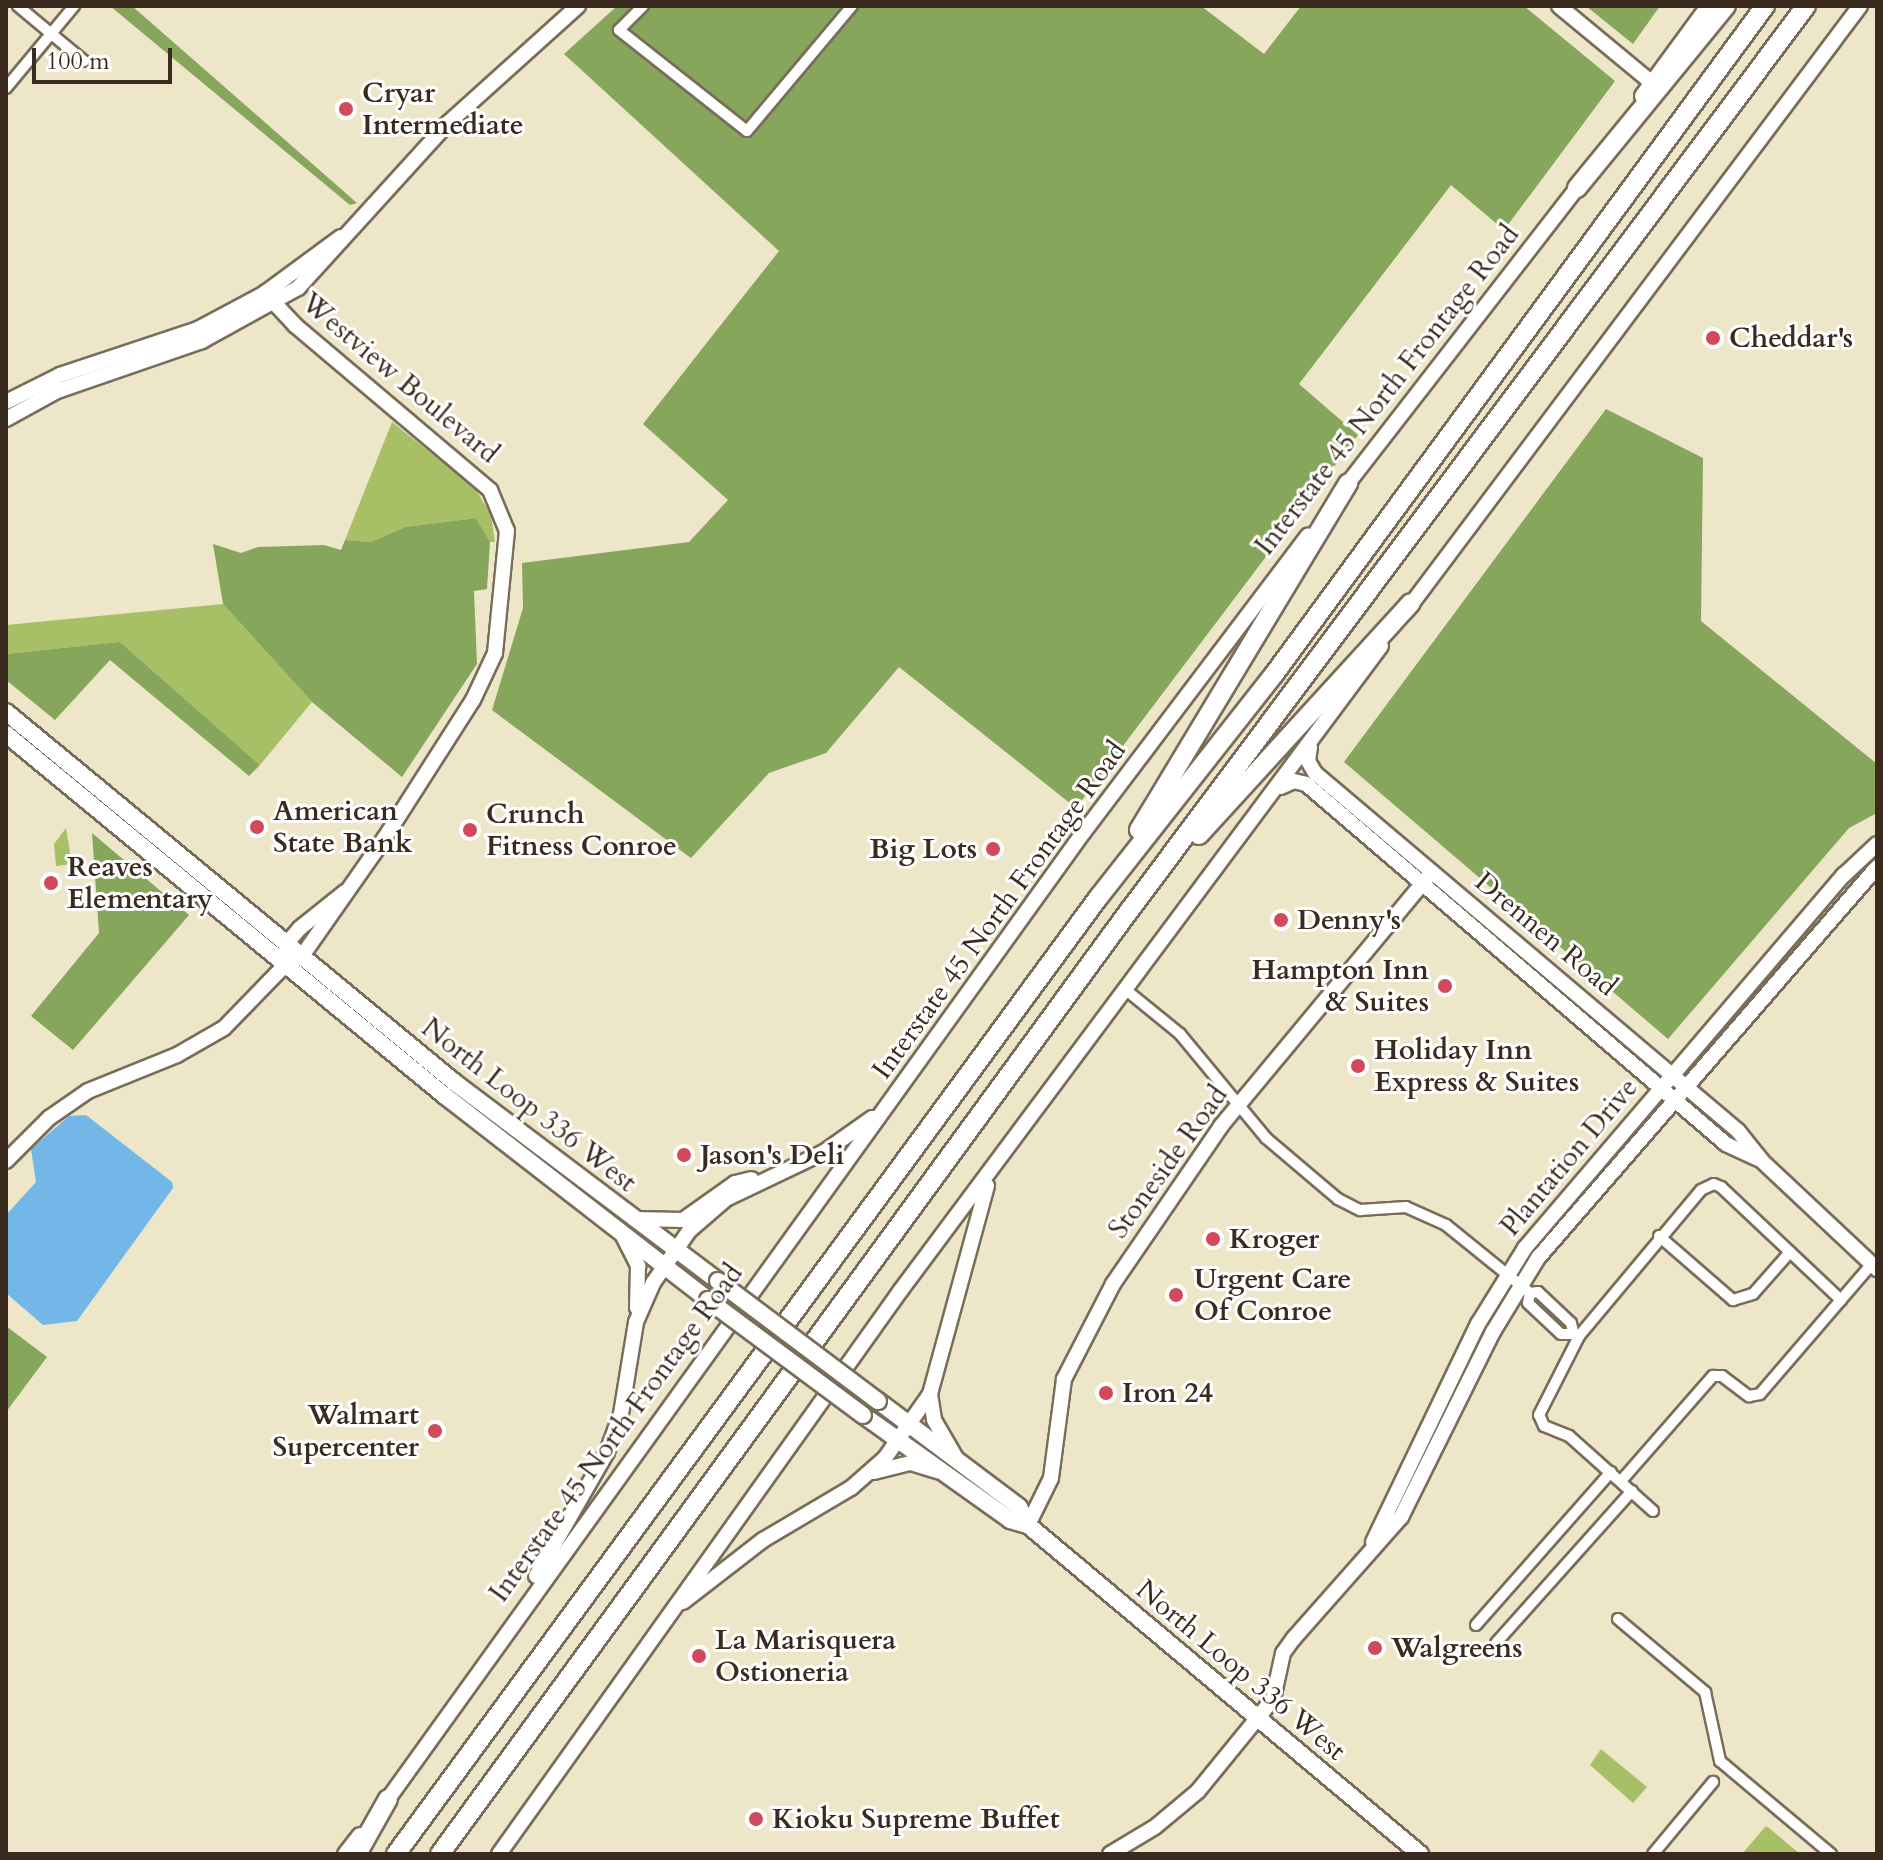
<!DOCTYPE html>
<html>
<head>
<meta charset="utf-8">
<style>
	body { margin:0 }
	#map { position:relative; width:1883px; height:1860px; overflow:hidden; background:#eee6c9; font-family:Cardo,serif }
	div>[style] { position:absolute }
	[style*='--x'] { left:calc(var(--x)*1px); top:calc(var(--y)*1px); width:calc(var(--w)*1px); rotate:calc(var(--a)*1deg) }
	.green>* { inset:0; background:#a7c066 }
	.forest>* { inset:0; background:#85a65b }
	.water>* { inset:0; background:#73b7e9 }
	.roads { filter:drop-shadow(2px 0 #7a6c5a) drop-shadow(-2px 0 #7a6c5a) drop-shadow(0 2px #7a6c5a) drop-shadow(0 -2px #7a6c5a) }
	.street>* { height:10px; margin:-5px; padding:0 5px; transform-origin:5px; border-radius:5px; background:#fff }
	.secondary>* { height:14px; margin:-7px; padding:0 7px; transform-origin:7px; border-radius:7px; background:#fff }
	.primary>* { height:16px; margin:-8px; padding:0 8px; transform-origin:8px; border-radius:8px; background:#fff }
	.highway>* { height:18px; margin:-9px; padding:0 9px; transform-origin:9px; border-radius:9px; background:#fff }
	.bridges { filter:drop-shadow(2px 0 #7a6c5a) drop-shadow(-2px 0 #7a6c5a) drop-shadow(0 2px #7a6c5a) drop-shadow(0 -2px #7a6c5a) }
	.primary-bridge>* { height:16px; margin:-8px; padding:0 8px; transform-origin:8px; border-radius:8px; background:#fff }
	.dots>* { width:22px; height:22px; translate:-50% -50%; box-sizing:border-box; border:4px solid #fff; border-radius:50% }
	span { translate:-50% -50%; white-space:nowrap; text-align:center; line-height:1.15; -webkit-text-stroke:6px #fff; paint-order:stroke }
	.poi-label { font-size:28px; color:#3b2a1e; font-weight:700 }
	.left { translate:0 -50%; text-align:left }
	.right { translate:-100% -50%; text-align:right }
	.street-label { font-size:28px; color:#3b2a1e }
	.frame { position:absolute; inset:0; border:8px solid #3b2a1e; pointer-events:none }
	.scale { position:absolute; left:32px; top:48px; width:140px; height:36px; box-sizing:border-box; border:4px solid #3b2a1e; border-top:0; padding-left:10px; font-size:24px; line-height:28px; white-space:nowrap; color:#3b2a1e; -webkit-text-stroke:6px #fff; paint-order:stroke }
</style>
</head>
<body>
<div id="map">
	<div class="green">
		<div style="clip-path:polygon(392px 422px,475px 488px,491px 515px,495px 542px,490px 542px,476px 518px,405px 527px,371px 542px,345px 540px)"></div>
		<div style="clip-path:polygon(223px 604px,312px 702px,260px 765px,120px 642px,6px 654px,6px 625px)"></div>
		<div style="clip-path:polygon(66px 828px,72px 864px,56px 866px,54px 844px)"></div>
		<div style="clip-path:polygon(1601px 1749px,1647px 1787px,1633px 1803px,1590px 1765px)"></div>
		<div style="clip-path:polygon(1766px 1826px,1769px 1828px,1800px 1854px,1742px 1854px)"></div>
	</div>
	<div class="forest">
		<div style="clip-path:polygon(110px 6px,132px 6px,357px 203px,350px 205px)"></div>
		<div style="clip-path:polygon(617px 6px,1201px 6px,1264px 54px,1301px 6px,1524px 6px,1615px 81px,1504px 230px,1451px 185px,1299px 384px,1358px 435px,1076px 808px,899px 667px,826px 753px,769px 773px,691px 858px,492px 710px,523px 608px,522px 563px,689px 542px,728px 500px,643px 424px,779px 251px,564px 54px)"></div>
		<div style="clip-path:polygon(1586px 6px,1660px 6px,1633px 44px)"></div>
		<div style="clip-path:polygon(1606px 409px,1703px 458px,1701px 621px,1877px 764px,1877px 813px,1849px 828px,1668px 1039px,1344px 762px)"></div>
		<div style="clip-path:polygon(476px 518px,490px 542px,487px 589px,474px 591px,477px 664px,402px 777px,312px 702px,223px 604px,213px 544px,241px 553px,258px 547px,324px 545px,341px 550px,345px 540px,371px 542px,405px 527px)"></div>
		<div style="clip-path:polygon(119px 642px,120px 642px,260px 765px,249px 776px,110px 660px,55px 720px,6px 680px,6px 654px)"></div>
		<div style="clip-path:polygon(92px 833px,189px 915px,73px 1050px,31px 1016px,99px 933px)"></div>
		<div style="clip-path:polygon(6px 1326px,47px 1357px,6px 1412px)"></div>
	</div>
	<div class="water">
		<div style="clip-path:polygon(86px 1115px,172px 1182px,173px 1188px,77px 1321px,43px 1325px,6px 1293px,6px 1215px,36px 1182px,31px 1149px,69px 1116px)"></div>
	</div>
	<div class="roads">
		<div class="street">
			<div style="--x:18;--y:6;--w:86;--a:39.8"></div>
			<div style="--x:643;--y:6;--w:34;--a:135"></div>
			<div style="--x:619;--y:30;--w:163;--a:38.3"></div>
			<div style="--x:747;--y:131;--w:163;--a:-50"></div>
			<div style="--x:6;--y:88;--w:107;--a:-50.3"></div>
			<div style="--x:1126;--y:990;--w:70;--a:39.2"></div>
			<div style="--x:1180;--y:1034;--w:135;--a:50.4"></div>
			<div style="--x:1266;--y:1138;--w:94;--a:40.3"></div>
			<div style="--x:1338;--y:1199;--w:25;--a:27"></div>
			<div style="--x:1360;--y:1210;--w:46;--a:-3.7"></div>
			<div style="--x:1406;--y:1207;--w:44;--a:24.2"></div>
			<div style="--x:1446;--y:1225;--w:108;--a:39"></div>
			<div style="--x:1530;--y:1293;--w:8;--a:-7"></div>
			<div style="--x:1538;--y:1292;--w:45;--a:43.2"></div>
			<div style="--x:1571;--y:1323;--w:9;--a:77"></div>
			<div style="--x:1659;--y:1236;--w:98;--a:40.9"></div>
			<div style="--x:1733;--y:1300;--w:21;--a:-17"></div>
			<div style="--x:1753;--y:1294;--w:56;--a:-48.6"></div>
			<div style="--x:1530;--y:1293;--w:10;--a:101"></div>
			<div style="--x:1528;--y:1303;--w:45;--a:43.2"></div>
			<div style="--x:1561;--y:1334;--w:14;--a:0"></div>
			<div style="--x:1621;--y:1481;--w:140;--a:-48.8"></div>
			<div style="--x:1713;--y:1376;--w:9;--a:0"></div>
			<div style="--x:1722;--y:1376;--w:34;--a:37"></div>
			<div style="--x:1749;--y:1396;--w:11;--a:-10"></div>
			<div style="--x:1760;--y:1394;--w:172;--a:-49.3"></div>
			<div style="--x:1653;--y:1511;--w:113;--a:-138.2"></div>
			<div style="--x:1569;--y:1436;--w:27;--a:-158"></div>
			<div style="--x:1544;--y:1426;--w:12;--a:-114"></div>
			<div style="--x:1539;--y:1415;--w:89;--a:-63.1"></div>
			<div style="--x:1579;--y:1336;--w:190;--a:-50.1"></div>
			<div style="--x:1701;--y:1190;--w:14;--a:-25"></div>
			<div style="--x:1714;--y:1184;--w:8;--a:23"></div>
			<div style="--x:1721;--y:1187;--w:165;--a:43.3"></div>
			<div style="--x:1618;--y:1619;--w:114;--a:40"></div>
			<div style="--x:1705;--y:1692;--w:71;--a:77.7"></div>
			<div style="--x:1720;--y:1761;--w:145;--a:40"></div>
			<div style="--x:1476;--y:1625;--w:204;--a:-48.6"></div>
			<div style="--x:1496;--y:1643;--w:204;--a:-48.2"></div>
			<div style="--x:1653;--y:1854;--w:94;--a:-50.2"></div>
		</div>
		<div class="secondary">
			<div style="--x:1559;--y:6;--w:121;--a:39.6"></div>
			<div style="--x:1642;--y:96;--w:112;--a:-53.7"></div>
			<div style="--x:6;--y:402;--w:60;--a:-26.6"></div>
			<div style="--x:60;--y:375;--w:145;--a:-18.4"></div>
			<div style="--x:198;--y:329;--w:76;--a:-28.2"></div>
			<div style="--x:265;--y:293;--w:94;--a:-36.4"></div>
			<div style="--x:6;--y:419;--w:58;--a:-28.8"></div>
			<div style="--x:57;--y:391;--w:153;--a:-19"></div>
			<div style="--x:202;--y:341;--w:110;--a:-28.9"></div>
			<div style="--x:298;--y:288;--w:223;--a:-47.7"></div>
			<div style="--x:448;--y:123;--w:175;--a:-42"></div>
			<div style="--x:1342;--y:491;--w:391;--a:-52.2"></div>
			<div style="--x:1407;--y:610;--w:755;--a:-53.13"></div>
			<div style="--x:1310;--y:747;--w:14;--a:98"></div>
			<div style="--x:1308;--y:761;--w:14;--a:60"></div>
			<div style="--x:1315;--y:773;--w:554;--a:40.24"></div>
			<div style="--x:1738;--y:1131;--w:38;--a:51"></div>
			<div style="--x:1762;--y:1161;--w:158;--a:43.2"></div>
			<div style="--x:1281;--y:787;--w:14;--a:-25"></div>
			<div style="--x:1294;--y:781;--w:12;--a:14"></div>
			<div style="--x:1306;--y:784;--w:553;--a:40.6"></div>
			<div style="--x:1726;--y:1144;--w:35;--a:25"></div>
			<div style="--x:286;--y:952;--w:9;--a:-84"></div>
			<div style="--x:287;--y:943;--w:20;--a:-49"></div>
			<div style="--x:300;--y:928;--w:58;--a:-38.7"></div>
			<div style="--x:6;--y:1161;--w:61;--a:-45"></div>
			<div style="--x:49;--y:1118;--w:47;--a:-34.7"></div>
			<div style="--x:88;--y:1091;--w:96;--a:-22"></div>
			<div style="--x:177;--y:1055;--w:54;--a:-29.9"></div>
			<div style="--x:224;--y:1028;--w:88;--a:-45.9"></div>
			<div style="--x:285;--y:965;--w:19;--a:-28"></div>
			<div style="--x:302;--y:956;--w:143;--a:-55"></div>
			<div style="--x:384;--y:839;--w:165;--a:-57.4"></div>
			<div style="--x:473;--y:700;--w:52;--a:-64.9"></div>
			<div style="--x:495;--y:653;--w:123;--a:-84.4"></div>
			<div style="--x:507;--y:531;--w:44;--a:-112.5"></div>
			<div style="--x:490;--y:490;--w:255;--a:-139.8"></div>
			<div style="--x:295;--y:325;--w:44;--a:-133.2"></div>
			<div style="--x:634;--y:1219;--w:49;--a:1.2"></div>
			<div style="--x:683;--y:1220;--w:64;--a:-35.4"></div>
			<div style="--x:735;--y:1183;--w:17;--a:-13"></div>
			<div style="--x:623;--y:1236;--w:34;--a:63"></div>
			<div style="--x:638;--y:1266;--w:42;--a:91.4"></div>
			<div style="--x:930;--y:1394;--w:26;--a:81"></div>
			<div style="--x:934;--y:1420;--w:44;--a:59.9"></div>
			<div style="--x:874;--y:1472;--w:38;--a:-14"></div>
			<div style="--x:911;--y:1463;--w:28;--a:17"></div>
			<div style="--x:1028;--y:1525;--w:52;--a:-63.9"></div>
			<div style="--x:1051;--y:1478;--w:100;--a:-82.5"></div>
			<div style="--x:1064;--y:1379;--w:107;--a:-62.7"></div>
			<div style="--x:1113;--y:1284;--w:191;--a:-55.6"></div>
			<div style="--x:1221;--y:1126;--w:330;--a:-50.3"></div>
			<div style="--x:1373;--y:1542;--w:242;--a:-64.3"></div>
			<div style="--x:1478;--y:1324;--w:89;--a:-58.3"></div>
			<div style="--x:1525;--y:1248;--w:491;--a:-49.5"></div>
			<div style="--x:1844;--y:875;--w:45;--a:-43.2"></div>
			<div style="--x:536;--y:1576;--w:143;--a:-60.2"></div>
			<div style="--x:607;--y:1452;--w:40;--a:-69.8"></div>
			<div style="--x:621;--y:1414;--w:93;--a:-80.7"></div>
			<div style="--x:636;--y:1322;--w:43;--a:-66.4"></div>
			<div style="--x:653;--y:1283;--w:63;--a:-55.3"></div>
			<div style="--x:689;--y:1231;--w:49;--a:-40.9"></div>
			<div style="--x:726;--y:1199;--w:109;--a:-25.6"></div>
			<div style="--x:824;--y:1152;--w:59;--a:-35.3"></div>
			<div style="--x:683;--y:1602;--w:101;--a:-37.8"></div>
			<div style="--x:763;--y:1540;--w:102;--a:-30.6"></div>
			<div style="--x:851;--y:1488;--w:45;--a:-41.4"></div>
			<div style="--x:885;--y:1458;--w:78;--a:-54.9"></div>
			<div style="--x:930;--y:1394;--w:216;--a:-74.7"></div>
			<div style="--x:383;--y:1806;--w:1199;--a:-54.27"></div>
			<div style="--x:1083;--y:833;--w:373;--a:-52.9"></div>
			<div style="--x:345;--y:1854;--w:24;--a:-52"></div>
			<div style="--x:499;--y:1854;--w:693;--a:-54.52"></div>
			<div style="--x:901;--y:1290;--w:803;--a:-53.3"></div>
			<div style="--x:1110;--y:1854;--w:52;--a:-31"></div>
			<div style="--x:1155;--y:1827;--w:56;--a:-39.9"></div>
			<div style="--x:1198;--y:1791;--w:119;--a:-50.8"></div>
			<div style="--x:1273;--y:1699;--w:47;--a:-77.7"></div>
			<div style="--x:1283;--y:1653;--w:19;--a:-54"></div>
			<div style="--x:1294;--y:1638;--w:162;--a:-48.5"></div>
			<div style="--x:1401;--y:1517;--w:207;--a:-63.6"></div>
			<div style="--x:1493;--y:1332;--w:87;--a:-58.7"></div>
			<div style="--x:1538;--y:1258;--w:517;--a:-49.07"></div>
		</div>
		<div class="primary">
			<div style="--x:6;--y:712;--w:581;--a:39.55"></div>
			<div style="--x:454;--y:1082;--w:331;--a:37"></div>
			<div style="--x:6;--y:734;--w:568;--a:39.5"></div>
			<div style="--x:444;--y:1095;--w:334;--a:37.8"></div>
			<div style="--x:878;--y:1401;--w:176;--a:36.9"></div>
			<div style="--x:1019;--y:1507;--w:20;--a:63"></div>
			<div style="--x:863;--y:1415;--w:181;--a:35.5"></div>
			<div style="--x:1010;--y:1520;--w:19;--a:16"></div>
			<div style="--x:1028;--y:1525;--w:512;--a:40.01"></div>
		</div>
		<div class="highway">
			<div style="--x:1577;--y:188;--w:235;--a:-50.7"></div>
			<div style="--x:1139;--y:830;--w:405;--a:-58.9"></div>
			<div style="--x:1199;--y:835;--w:314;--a:-47.6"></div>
			<div style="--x:357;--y:1854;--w:63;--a:-60.6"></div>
			<div style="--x:396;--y:1854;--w:1186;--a:-53.71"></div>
			<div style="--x:1098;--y:898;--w:286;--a:-51.8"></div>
			<div style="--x:1275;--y:673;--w:828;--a:-53.7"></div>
			<div style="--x:440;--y:1854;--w:1168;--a:-53.85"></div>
			<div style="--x:1129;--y:911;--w:1130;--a:-53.2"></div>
		</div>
	</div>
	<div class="bridges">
		<div class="primary-bridge">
			<div style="--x:718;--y:1281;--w:200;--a:36.9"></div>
			<div style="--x:708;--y:1300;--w:193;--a:36.6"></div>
		</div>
	</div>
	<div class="dots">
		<div style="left:346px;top:109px;background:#d1495b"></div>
		<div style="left:1713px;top:338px;background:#d1495b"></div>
		<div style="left:257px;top:827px;background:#d1495b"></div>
		<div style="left:470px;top:830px;background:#d1495b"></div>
		<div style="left:993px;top:849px;background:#d1495b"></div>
		<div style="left:51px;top:883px;background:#d1495b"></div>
		<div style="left:1281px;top:920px;background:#d1495b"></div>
		<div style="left:1445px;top:986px;background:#d1495b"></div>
		<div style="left:1358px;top:1066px;background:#d1495b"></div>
		<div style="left:684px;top:1155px;background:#d1495b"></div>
		<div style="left:1213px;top:1239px;background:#d1495b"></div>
		<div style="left:1176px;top:1295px;background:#d1495b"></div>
		<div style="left:1106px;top:1393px;background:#d1495b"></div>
		<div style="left:435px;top:1431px;background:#d1495b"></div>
		<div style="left:1375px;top:1648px;background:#d1495b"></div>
		<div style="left:699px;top:1656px;background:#d1495b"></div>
		<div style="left:756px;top:1819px;background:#d1495b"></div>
	</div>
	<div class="poi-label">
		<span class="left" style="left:362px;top:109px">Cryar<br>Intermediate</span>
		<span class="left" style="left:1729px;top:338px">Cheddar's</span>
		<span class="left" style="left:273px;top:827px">American<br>State Bank</span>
		<span class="left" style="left:486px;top:830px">Crunch<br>Fitness Conroe</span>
		<span class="right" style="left:977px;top:849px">Big Lots</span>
		<span class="left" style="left:67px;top:883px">Reaves<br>Elementary</span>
		<span class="left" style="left:1297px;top:920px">Denny's</span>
		<span class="right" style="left:1429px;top:986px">Hampton Inn<br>&amp; Suites</span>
		<span class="left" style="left:1374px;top:1066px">Holiday Inn<br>Express &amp; Suites</span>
		<span class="left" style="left:700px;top:1155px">Jason's Deli</span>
		<span class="left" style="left:1229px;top:1239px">Kroger</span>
		<span class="left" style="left:1194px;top:1295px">Urgent Care<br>Of Conroe</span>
		<span class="left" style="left:1122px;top:1393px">Iron 24</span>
		<span class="right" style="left:419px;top:1431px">Walmart<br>Supercenter</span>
		<span class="left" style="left:715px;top:1656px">La Marisquera<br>Ostioneria</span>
		<span class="left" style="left:1391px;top:1648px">Walgreens</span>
		<span class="left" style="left:772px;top:1819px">Kioku Supreme Buffet</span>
	</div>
	<div class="street-label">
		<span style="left:400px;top:378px;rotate:40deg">Westview Boulevard</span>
		<span style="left:1387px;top:390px;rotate:-52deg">Interstate 45 North Frontage Road</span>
		<span style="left:999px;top:910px;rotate:-54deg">Interstate 45 North Frontage Road</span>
		<span style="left:1546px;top:934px;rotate:40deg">Drennen Road</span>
		<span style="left:529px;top:1105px;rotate:38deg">North Loop 336 West</span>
		<span style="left:1569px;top:1157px;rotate:-50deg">Plantation Drive</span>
		<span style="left:1168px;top:1162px;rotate:-54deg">Stoneside Road</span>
		<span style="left:616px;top:1433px;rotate:-54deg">Interstate 45 North Frontage Road</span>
		<span style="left:1241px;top:1670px;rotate:40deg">North Loop 336 West</span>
	</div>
	<div class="frame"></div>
	<div class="scale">100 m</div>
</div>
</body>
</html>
